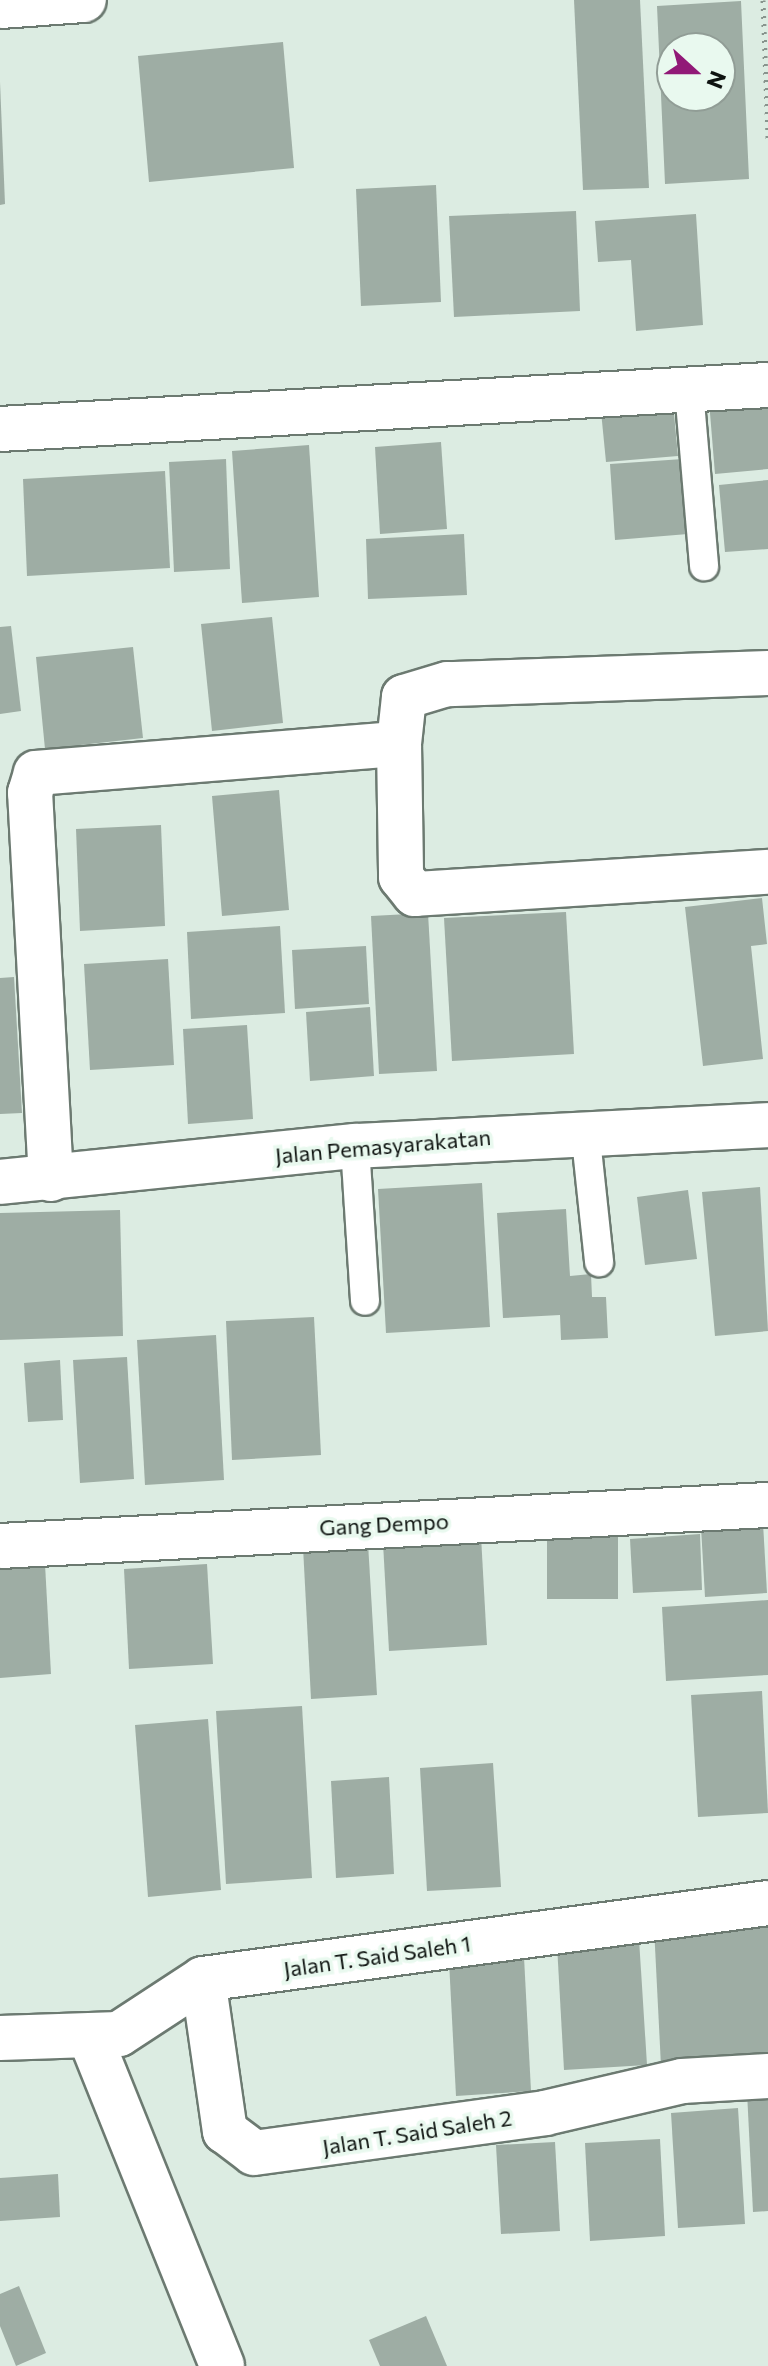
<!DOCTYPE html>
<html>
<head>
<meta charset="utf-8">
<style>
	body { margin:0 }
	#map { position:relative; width:768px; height:2366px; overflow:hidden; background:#dcece2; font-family:Commissioner,sans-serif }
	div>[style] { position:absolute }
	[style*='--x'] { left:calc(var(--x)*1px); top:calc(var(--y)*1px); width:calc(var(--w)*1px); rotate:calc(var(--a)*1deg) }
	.building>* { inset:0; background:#9eada4 }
	.path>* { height:5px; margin-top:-2.5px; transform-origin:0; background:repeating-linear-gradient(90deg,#88948d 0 2px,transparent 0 8px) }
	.roads { filter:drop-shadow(2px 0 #6c7a71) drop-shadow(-2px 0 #6c7a71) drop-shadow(0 2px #6c7a71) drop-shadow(0 -2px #6c7a71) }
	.service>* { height:28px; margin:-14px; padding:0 14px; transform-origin:14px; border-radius:14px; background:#fff }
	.minor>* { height:44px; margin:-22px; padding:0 22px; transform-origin:22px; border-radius:22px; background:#fff }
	span { translate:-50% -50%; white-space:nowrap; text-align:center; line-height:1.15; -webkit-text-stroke:7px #e9f9ef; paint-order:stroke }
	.street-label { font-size:22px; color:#0e1310 }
	.north { position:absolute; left:656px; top:32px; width:80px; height:80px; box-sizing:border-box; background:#e9f9ef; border:2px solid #919d96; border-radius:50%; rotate:111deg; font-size:22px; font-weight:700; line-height:32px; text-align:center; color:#0e1310 }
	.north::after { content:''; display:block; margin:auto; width:28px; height:36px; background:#911977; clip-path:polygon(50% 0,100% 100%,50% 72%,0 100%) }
</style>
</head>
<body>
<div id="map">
	<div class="building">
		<div style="clip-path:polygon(574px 0,640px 0,649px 188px,583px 190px)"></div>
		<div style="clip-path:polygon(evenodd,741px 1px,749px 179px,665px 184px,657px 6px,741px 1px,672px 48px,720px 48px,720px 96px,672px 96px,672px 48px)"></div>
		<div style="clip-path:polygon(283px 42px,294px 168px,149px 182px,138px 56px)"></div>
		<div style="clip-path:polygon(0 82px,5px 204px,0 205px)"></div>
		<div style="clip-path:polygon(436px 185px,441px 302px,361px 306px,356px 189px)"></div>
		<div style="clip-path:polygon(576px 211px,580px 311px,454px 317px,449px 216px)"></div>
		<div style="clip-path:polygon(696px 214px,703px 325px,636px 331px,631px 260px,598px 262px,595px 221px)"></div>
		<div style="clip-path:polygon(672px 393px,678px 456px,606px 462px,600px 401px)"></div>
		<div style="clip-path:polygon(768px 397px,768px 469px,715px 474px,709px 401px)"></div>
		<div style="clip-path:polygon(441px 442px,447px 529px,380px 534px,375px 447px)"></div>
		<div style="clip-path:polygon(309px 445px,319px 597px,242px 603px,232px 451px)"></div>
		<div style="clip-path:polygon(226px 459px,230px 569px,174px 572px,169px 462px)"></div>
		<div style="clip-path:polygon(683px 459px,688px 534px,615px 540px,610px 464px)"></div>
		<div style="clip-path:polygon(165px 471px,170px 568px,27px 576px,23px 479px)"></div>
		<div style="clip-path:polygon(768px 480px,768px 549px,725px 552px,719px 485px)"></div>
		<div style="clip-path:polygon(464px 534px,467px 595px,368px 599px,366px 539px)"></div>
		<div style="clip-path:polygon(272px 617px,283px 723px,212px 731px,201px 624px)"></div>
		<div style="clip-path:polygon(11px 626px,21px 711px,0 714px,0 627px)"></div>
		<div style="clip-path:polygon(133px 647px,143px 738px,45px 749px,36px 657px)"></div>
		<div style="clip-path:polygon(279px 790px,289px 910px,222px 916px,212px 796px)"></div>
		<div style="clip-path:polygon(161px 825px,165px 926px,80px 931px,76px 829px)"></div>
		<div style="clip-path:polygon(762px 898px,767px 944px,751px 946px,763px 1059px,703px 1066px,685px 907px)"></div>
		<div style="clip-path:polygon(566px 912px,574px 1054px,452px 1061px,444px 918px)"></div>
		<div style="clip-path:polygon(428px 913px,437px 1071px,379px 1074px,371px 916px)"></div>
		<div style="clip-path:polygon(280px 926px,285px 1013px,191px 1019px,187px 932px)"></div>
		<div style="clip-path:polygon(366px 946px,369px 1004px,295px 1009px,292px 950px)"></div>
		<div style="clip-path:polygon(168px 959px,174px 1065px,90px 1070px,84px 964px)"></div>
		<div style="clip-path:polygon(14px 977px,22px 1113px,0 1114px,0 978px)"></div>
		<div style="clip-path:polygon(370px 1007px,374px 1076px,310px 1081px,306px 1012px)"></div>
		<div style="clip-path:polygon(247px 1025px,253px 1119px,188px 1124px,183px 1029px)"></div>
		<div style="clip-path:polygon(482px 1183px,490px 1327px,386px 1333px,378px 1189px)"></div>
		<div style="clip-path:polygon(760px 1187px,768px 1331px,715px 1336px,702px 1192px)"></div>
		<div style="clip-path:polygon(688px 1190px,697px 1259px,645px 1265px,637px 1197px)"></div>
		<div style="clip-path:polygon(566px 1209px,570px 1276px,591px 1274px,592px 1297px,606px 1297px,608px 1338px,561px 1340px,560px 1315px,503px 1318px,497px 1213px)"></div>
		<div style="clip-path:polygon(120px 1210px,123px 1336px,0 1340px,0 1213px)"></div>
		<div style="clip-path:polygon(314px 1317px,321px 1455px,232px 1460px,226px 1321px)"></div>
		<div style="clip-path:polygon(216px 1335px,224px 1480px,145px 1485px,137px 1340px)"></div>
		<div style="clip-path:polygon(127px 1357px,134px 1479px,80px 1483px,73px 1360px)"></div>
		<div style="clip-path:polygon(60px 1360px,63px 1420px,28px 1422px,24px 1363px)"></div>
		<div style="clip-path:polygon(763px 1523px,767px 1593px,705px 1597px,701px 1527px)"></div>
		<div style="clip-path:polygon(547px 1532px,618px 1533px,618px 1599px,547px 1599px)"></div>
		<div style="clip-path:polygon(700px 1534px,702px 1590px,633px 1593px,630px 1539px)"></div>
		<div style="clip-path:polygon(481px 1536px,487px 1645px,389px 1651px,383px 1543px)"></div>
		<div style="clip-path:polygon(368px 1543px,377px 1695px,311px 1699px,303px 1547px)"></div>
		<div style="clip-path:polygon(45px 1564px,51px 1674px,0 1678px,0 1567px)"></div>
		<div style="clip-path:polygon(207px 1564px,213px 1664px,129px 1669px,124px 1569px)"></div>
		<div style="clip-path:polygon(768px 1600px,768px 1675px,666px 1681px,662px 1607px)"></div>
		<div style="clip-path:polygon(762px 1691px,768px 1813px,698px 1817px,691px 1695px)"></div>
		<div style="clip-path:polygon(302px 1706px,312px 1878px,226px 1884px,216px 1711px)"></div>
		<div style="clip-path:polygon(208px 1719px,221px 1890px,148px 1897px,135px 1725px)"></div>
		<div style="clip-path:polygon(493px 1763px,501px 1887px,427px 1891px,420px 1768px)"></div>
		<div style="clip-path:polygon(389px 1777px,394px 1874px,336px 1878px,331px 1781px)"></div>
		<div style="clip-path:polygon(768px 1920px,768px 2060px,661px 2066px,654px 1927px)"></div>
		<div style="clip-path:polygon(639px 1939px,647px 2065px,564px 2070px,557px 1945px)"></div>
		<div style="clip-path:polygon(524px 1957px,531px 2091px,456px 2096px,449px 1961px)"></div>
		<div style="clip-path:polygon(768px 2090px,768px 2211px,753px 2212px,747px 2092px)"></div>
		<div style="clip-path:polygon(738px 2108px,745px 2224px,678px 2228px,671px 2113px)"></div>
		<div style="clip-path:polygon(660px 2139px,665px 2236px,590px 2241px,585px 2143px)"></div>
		<div style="clip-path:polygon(555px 2142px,560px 2231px,501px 2234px,496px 2145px)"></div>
		<div style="clip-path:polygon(58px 2174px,60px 2217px,0 2221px,0 2178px)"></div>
		<div style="clip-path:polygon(19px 2286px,46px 2353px,16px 2366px,0 2326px,0 2294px)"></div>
		<div style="clip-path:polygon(426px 2316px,447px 2366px,380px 2366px,369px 2340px)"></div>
	</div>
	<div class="path">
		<div style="--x:763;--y:0;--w:139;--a:87.9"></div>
	</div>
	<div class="roads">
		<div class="service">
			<div style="--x:689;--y:390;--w:177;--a:85.1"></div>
			<div style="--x:585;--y:1130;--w:133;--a:83.9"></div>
			<div style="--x:355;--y:1146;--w:155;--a:86.3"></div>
		</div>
		<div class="minor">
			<div style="--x:0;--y:6;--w:84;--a:-4.1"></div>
			<div style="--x:0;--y:429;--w:769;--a:-3.28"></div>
			<div style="--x:768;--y:673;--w:321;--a:178"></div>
			<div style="--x:447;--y:684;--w:45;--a:163.2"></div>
			<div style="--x:404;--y:697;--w:47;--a:96.1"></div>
			<div style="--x:399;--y:744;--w:133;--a:89.1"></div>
			<div style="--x:401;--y:877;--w:22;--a:51"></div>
			<div style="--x:415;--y:894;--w:354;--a:-3.6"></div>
			<div style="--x:51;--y:1179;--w:387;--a:-93.1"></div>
			<div style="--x:30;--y:793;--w:21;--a:-73"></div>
			<div style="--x:36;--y:773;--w:364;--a:-4.6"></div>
			<div style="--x:0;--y:1182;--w:357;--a:-5.8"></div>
			<div style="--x:355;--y:1146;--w:414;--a:-2.9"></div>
			<div style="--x:0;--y:1546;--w:769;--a:-3.06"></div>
			<div style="--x:203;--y:1979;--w:154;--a:81.8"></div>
			<div style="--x:225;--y:2131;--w:36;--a:37"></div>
			<div style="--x:254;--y:2153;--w:294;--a:-7.8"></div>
			<div style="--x:545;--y:2113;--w:141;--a:-13.1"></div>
			<div style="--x:682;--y:2081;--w:86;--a:-3.3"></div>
			<div style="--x:90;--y:2037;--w:354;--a:68.1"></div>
			<div style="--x:0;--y:2038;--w:119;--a:-1.9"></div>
			<div style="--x:119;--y:2034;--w:100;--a:-33.2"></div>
			<div style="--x:203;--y:1979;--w:570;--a:-7.66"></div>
		</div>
	</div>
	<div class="street-label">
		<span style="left:383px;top:1146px;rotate:-5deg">Jalan Pemasyarakatan</span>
		<span style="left:384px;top:1524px;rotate:-3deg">Gang Dempo</span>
		<span style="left:377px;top:1956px;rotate:-8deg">Jalan T. Said Saleh 1</span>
		<span style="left:417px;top:2132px;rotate:-9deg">Jalan T. Said Saleh 2</span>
	</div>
	<div class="north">N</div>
</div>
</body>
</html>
